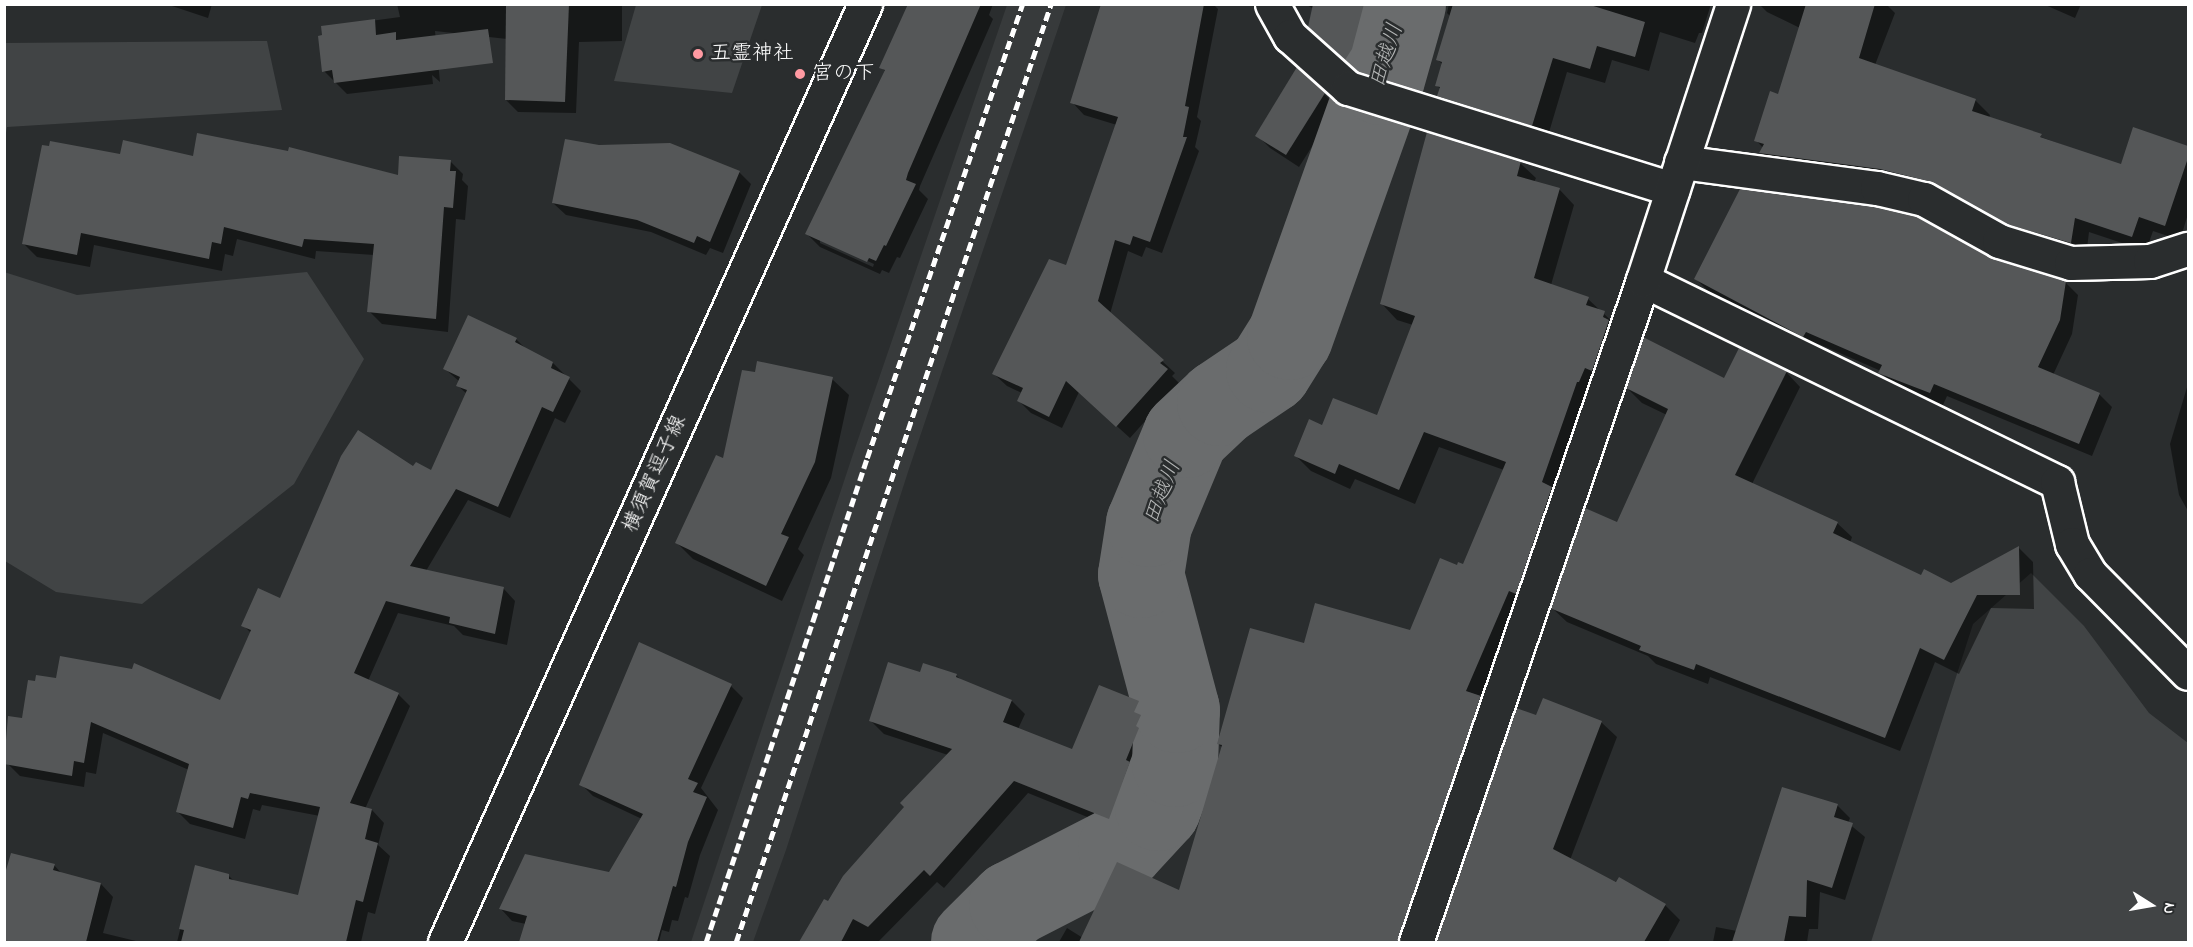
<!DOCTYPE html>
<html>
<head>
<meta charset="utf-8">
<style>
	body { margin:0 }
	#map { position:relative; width:2193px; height:947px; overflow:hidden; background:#2a2d2e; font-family:"Indie Flower","Klee One",sans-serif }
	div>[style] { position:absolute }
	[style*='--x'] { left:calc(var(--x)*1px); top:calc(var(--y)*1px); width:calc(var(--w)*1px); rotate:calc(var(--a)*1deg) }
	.built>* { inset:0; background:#373a3b }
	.green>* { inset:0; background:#414445 }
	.shadow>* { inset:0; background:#0007 }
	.river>* { height:86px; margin:-43px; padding:0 43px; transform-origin:43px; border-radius:43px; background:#6a6c6d }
	.building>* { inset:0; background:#555758 }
	.roads { filter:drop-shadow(2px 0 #fff) drop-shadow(-2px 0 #fff) drop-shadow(0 2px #fff) drop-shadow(0 -2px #fff) }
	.minor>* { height:33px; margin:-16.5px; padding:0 16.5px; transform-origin:16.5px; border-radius:16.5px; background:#2a2d2e }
	.major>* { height:33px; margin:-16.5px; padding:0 16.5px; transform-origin:16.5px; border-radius:16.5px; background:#2a2d2e }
	.rail>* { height:4.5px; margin-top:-2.25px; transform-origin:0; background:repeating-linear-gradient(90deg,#fff 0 9px,transparent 0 13.5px) }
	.dots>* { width:16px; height:16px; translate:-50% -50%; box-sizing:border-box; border:3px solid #2a2d2e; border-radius:50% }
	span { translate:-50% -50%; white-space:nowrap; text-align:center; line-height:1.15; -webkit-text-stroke:5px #2a2d2e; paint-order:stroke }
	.poi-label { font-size:21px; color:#fff }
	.left { translate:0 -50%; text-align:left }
	.street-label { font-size:21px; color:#fff }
	.water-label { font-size:22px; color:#b4b6b6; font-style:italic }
	.frame { position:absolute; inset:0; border:6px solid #fff; pointer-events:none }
	.north { position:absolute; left:2121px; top:875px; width:60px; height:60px; -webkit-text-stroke:4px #2a2d2e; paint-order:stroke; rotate:101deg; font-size:16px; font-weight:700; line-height:24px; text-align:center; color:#fff }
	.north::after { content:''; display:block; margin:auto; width:21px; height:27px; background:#fff; clip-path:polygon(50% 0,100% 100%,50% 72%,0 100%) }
</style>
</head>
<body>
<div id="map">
	<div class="built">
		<div style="clip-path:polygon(1007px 5px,1066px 5px,908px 472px,786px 850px,753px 942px,691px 942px,853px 454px)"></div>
	</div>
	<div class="green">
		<div style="clip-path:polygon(636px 5px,762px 5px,732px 93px,614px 81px)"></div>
		<div style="clip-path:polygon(267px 41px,282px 110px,7px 127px,5px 139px,5px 43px)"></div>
		<div style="clip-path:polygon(4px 272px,77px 295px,307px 272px,364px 359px,294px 484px,142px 604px,56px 592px,5px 561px)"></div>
		<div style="clip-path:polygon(2031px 573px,2084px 626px,2149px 713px,2188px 743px,2188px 942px,1871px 942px,1973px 624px)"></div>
	</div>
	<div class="shadow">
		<div style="clip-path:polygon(166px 4px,212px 4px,208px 18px)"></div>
		<div style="clip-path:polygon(397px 4px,622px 4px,622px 41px,579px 42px,576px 113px,518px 112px,506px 100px,507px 39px,435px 31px,440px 82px,432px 75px,433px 84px,347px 94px,324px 71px,363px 22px,400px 17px)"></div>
		<div style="clip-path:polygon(evenodd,915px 4px,993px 4px,989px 15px,993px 19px,920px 186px,919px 190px,928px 199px,900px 258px,897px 257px,889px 273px,882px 270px,880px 274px,820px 247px,807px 234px,886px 72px,881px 67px,915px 4px,820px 239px,874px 264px,873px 267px,820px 243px,820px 239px)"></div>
		<div style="clip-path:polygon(1104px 4px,1213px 4px,1218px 9px,1197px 117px,1201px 121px,1195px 147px,1199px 151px,1162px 253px,1146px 247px,1142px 257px,1128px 251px,1110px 314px,1162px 361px,1175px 373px,1172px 376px,1179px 383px,1130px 438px,1079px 392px,1062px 428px,1031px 413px,1019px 401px,1022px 393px,1007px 386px,994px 374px,1067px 267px,1117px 125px,1084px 115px,1072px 102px)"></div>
		<div style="clip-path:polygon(1305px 4px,1380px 4px,1365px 63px,1359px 72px,1323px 40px,1314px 9px)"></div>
		<div style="clip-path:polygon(1449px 4px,1711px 4px,1702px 33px,1699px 33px,1695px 43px,1660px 32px,1649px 71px,1612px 60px,1605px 83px,1567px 72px,1547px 139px,1454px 110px,1439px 96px,1441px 89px,1437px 86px,1443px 65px,1438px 60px,1451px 17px,1447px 13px)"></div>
		<div style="clip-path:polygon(1759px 4px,1886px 4px,1895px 13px,1875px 65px,1975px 100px,1990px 115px,1989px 118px,2121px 166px,2134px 129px,2188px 147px,2188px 214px,2180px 240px,2153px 231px,2146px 251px,2089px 232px,2086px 257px,1775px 167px,1760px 153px,1763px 148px,1756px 140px,1779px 96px,1800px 28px,1767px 12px)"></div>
		<div style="clip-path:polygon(2043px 4px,2081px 4px,2075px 18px)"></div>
		<div style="clip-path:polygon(1324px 94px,1337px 107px,1299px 167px,1270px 148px,1257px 135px)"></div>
		<div style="clip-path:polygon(599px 147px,739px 172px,751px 184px,723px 253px,710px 248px,706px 255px,651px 232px,566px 215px,553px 203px)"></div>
		<div style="clip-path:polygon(121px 156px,194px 157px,399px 177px,450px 161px,463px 174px,462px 180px,468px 186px,465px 220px,456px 219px,448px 332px,382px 324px,369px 311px,374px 255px,316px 251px,315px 259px,237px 239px,233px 256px,225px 254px,222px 271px,94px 245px,90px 267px,37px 257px,24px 244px)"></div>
		<div style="clip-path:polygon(1520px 163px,1536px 178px,1534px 182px,1559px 189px,1574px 205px,1551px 285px,1588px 299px,1619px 328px,1416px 942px,1059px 942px,1067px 928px,1083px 938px,1180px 892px,1223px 748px,1218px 744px,1305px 645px,1411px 632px,1458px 567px,1464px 566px,1504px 470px,1439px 447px,1415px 504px,1355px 479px,1350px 489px,1311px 471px,1296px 456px,1323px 427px,1378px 417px,1413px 325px,1397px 320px,1382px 304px)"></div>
		<div style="clip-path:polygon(1989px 259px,2065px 282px,2078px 295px,2072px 334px,2053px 375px,2099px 394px,2112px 407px,2092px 456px,1947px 396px,1943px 405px,1893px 386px,1881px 371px,1819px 344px,1817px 349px,1708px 291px,1695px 278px)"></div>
		<div style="clip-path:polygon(516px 339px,527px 350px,553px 363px,581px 391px,565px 423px,555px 418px,510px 518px,468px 500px,426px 571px,503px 588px,515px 601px,507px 645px,463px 635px,454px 626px,398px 613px,368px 681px,398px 694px,410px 706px,365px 809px,372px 810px,384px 823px,378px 845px,390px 856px,375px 914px,368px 912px,361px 942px,177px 942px,196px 867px,229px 876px,235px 882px,299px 897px,320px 816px,262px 805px,260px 811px,253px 809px,245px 839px,190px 824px,178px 812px,189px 770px,103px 733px,96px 774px,86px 772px,84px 787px,20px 776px,8px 764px,17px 719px,221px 702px,251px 633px,243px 625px,281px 600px,414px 468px,431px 472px,467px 394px,458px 386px,460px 382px,445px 369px)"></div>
		<div style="clip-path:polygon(1786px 372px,1800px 387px,1752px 484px,1837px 523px,1852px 537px,1850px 543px,1922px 577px,1951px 585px,2019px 548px,2033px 562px,2034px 609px,1991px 608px,1959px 674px,1935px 662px,1900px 751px,1710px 677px,1708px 684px,1656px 664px,1648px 656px,1567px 622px,1552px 608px,1618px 524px,1667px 415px,1642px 403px,1627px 388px)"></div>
		<div style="clip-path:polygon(832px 379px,849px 395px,831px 478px,798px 549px,804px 555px,782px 601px,693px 559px,677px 543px,724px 461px)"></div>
		<div style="clip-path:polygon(2188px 384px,2188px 511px,2179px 495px,2170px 444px)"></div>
		<div style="clip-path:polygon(921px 674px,956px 675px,963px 682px,1012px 701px,1025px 714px,1018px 729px,1073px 751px,1138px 702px,1151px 715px,1147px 723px,1153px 729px,1148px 740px,1151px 743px,1139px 773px,1142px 776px,1122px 831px,1028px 793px,944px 888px,937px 882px,878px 942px,802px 942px,829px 903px,948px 755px,884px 734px,871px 721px)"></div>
		<div style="clip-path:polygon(731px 686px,743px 698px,701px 788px,718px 810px,700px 855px,688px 898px,685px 897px,678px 921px,672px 920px,669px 932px,662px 930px,659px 942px,646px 939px,645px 942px,521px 942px,526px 924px,512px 921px,501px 909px,610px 874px,642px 819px,593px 796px,581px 784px)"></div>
		<div style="clip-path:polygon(1517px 710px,1537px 717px,1601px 722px,1617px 737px,1570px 860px,1665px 905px,1680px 920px,1668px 942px,1437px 942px)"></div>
		<div style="clip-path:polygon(1837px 805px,1850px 818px,1848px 823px,1865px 837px,1845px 900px,1820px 892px,1818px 929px,1809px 929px,1807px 942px,1713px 942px,1716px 927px,1737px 931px)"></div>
		<div style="clip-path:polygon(54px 865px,63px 875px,101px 884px,113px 897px,103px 933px,140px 942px,4px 942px,4px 882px)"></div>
	</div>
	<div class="river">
		<div style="--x:974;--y:942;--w:54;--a:-45"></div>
		<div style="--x:1012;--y:904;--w:123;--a:-27.2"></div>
		<div style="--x:1121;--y:848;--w:54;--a:-47.2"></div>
		<div style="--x:1158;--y:808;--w:47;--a:-68.9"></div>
		<div style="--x:1175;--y:764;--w:54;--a:-87.9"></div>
		<div style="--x:1177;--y:710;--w:140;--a:-104.9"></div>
		<div style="--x:1141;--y:575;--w:52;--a:-81.1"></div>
		<div style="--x:1149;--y:524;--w:96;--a:-67.4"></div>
		<div style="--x:1186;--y:435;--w:47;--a:-43.3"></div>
		<div style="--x:1220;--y:403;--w:59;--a:-34"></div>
		<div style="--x:1269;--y:370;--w:39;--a:-58"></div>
		<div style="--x:1290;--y:337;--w:271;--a:-70.4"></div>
		<div style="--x:1381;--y:82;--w:81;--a:-74.2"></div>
	</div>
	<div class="building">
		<div style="clip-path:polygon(506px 4px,569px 4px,565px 102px,505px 100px)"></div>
		<div style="clip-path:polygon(908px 4px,981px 4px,908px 173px,906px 180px,916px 184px,886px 246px,884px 245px,876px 261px,869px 258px,867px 262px,805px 234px,885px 70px,879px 68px)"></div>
		<div style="clip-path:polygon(1101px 4px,1204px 4px,1185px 106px,1189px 107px,1183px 137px,1187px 137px,1150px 242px,1133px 236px,1130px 245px,1115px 240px,1098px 301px,1164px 360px,1160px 363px,1168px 369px,1116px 427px,1066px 381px,1049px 417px,1017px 401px,1023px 388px,992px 374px,1049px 259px,1066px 265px,1118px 117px,1070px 103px)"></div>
		<div style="clip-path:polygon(1313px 4px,1364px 4px,1352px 49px,1345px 60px,1308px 27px)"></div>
		<div style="clip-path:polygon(1453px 4px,1587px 4px,1645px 22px,1635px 57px,1597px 46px,1590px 69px,1553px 58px,1532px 126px,1437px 96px,1440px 87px,1435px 86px,1442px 62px,1436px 60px)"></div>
		<div style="clip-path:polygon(1806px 4px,1875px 4px,1859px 58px,1976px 99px,1972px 111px,2042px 134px,2040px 137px,2121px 164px,2133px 127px,2188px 146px,2188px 158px,2165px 226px,2139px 217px,2132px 237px,2075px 218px,2071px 243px,2006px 224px,1928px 181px,1880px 169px,1759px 153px,1764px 144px,1754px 141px,1770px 91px,1778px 94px)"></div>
		<div style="clip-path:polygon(375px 19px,376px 35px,396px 32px,396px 40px,488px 29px,493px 63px,334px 83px,332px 70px,322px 72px,318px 36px,322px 35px,321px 26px)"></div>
		<div style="clip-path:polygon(1297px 67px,1325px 93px,1286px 155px,1255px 136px)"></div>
		<div style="clip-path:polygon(1427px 132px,1521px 161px,1517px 176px,1560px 188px,1534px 278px,1589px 297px,1586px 305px,1605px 311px,1603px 317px,1609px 320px,1592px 371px,1585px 368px,1579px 382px,1577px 382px,1542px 482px,1552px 487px,1516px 594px,1509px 591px,1466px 691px,1481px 696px,1398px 942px,1079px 942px,1117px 862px,1179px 890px,1222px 745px,1217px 744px,1250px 628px,1304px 643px,1315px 603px,1410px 630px,1440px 558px,1457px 565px,1458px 562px,1463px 564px,1506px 462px,1424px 432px,1399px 490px,1339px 464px,1335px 474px,1294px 456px,1309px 419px,1322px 425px,1333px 398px,1377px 415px,1415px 316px,1380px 304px)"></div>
		<div style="clip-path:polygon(197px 133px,288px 151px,289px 147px,398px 175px,399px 156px,451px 160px,450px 171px,456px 171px,453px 208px,444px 207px,436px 319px,367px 312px,374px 244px,304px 239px,302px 247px,224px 227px,221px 244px,212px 242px,209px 259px,81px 233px,77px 255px,22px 244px,42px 145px,49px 146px,50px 141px,120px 154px,123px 140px,193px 156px)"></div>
		<div style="clip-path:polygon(565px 139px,599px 145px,670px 143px,740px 171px,710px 242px,697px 236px,694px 243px,637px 220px,552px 203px)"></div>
		<div style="clip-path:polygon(1740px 189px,1874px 206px,1917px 217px,1990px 257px,2066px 281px,2060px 320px,2038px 367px,2100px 393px,2079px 444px,1934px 384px,1930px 393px,1878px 373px,1882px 365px,1806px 332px,1803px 337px,1694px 279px)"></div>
		<div style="clip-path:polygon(468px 315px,517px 338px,515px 342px,553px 362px,551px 368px,570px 377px,553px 412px,542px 407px,498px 507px,456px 489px,410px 566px,504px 587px,495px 634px,449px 623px,450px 617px,386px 601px,354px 673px,399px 693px,350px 803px,372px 809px,365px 839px,378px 843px,363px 902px,356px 900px,346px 942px,181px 942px,184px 930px,179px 929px,195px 865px,229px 874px,229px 879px,298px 895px,320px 807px,250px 793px,248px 799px,241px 797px,233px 828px,176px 812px,189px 764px,91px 722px,84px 763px,74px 761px,72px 776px,4px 764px,8px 716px,22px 718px,28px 680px,35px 681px,36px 675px,56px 678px,60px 656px,132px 669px,134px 663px,220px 700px,251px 630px,241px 626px,258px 588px,280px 598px,341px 456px,358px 430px,413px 466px,416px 462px,431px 470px,467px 390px,456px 386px,460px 377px,443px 369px)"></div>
		<div style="clip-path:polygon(1643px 337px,1724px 378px,1739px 348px,1787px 371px,1735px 475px,1838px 522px,1833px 533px,1921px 575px,1924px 569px,1951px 583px,2019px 546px,2020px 595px,1977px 595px,1944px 660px,1920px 648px,1885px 738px,1696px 664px,1694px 670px,1639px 650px,1641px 646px,1550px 608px,1585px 508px,1617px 522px,1668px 409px,1626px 388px)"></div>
		<div style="clip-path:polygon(757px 361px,833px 377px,815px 462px,781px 534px,789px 537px,766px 586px,675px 543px,716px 455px,723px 458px,742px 370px,755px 372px)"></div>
		<div style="clip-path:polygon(639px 642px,732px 684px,688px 779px,698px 783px,693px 792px,707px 797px,688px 842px,676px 887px,673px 886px,657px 942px,519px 942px,527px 916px,499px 909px,525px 854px,609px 872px,643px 814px,579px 785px)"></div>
		<div style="clip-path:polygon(888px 662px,920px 672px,923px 663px,957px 674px,956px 677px,1012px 700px,1003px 722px,1072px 749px,1099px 685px,1139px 701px,1134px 712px,1141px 715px,1136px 726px,1139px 728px,1126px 760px,1130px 762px,1109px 819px,1014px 781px,930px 876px,924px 870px,868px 927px,853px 919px,841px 942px,799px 942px,824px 899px,828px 901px,843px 876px,904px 807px,900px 803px,952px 749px,869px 721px)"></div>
		<div style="clip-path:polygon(1543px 698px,1602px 721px,1553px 849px,1616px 882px,1619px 877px,1666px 904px,1644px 942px,1436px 942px,1516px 708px,1536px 715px)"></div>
		<div style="clip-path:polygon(1782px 787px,1838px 804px,1834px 817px,1853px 823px,1832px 888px,1807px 880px,1806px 917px,1789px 916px,1784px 942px,1732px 942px)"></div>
		<div style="clip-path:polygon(11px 853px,55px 864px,53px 870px,101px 883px,86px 942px,4px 942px,4px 877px)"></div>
	</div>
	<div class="roads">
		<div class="minor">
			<div style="--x:1272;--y:4;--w:37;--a:61"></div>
			<div style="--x:1290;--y:36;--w:78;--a:41.9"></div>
			<div style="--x:1348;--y:88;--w:340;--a:17.3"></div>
			<div style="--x:1681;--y:162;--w:198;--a:7.6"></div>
			<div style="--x:1877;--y:188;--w:48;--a:13.2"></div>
			<div style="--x:1924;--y:199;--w:86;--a:29.2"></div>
			<div style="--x:1999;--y:241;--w:75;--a:17"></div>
			<div style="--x:2071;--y:263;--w:79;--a:-1.5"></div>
			<div style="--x:2150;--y:261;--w:40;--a:-18"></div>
			<div style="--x:1643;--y:280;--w:461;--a:26"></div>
			<div style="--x:2057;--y:482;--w:64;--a:76.4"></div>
			<div style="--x:2072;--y:544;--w:35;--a:59"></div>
			<div style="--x:2090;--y:574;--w:139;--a:45.3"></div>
			<div style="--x:1416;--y:942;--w:700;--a:-71.07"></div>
			<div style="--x:1643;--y:280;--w:290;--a:-71.9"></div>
		</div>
		<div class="major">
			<div style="--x:445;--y:942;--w:1028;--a:-65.88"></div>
		</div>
	</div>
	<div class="rail">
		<div style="--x:706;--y:942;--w:510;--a:-71.6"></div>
		<div style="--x:867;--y:458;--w:480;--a:-71.1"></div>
		<div style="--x:736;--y:942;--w:989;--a:-71.44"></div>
	</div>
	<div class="dots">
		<div style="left:698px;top:54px;background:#ff9aa2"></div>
		<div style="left:800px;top:74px;background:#ff9aa2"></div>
	</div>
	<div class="poi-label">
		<span class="left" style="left:710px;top:54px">五霊神社</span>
		<span class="left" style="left:812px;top:74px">宮の下</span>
	</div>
	<div class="street-label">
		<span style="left:655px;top:474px;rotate:-66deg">横須賀逗子線</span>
	</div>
	<div class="water-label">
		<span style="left:1388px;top:56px;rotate:-73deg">田越川</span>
		<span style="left:1164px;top:493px;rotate:-69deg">田越川</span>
	</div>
	<div class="frame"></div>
	<div class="north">N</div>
</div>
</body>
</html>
